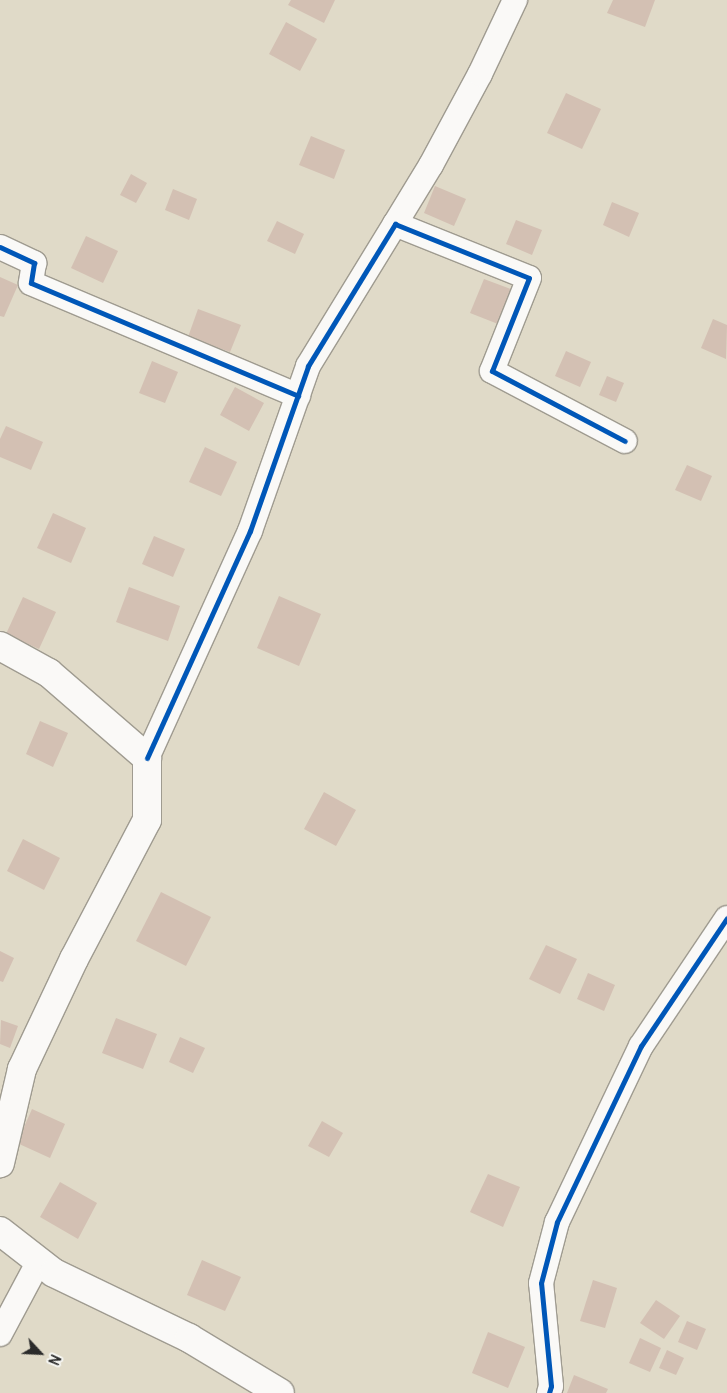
<!DOCTYPE html>
<html>
<head>
<meta charset="utf-8">
<style>
	body { margin:0 }
	#map { position:relative; width:727px; height:1393px; overflow:hidden; background:#e0dac8; font-family:Pangolin,sans-serif }
	div>[style] { position:absolute }
	[style*='--x'] { left:calc(var(--x)*1px); top:calc(var(--y)*1px); width:calc(var(--w)*1px); rotate:calc(var(--a)*1deg) }
	.building>* { inset:0; background:#d3c0b3 }
	.roads { filter:drop-shadow(1px 0 #9f9b90) drop-shadow(-1px 0 #9f9b90) drop-shadow(0 1px #9f9b90) drop-shadow(0 -1px #9f9b90) }
	.street>* { height:24px; margin:-12px; padding:0 12px; transform-origin:12px; border-radius:12px; background:#faf9f7 }
	.secondary>* { height:28px; margin:-14px; padding:0 14px; transform-origin:14px; border-radius:14px; background:#faf9f7 }
	.cycleway>* { height:5px; margin:-2.5px; padding:0 2.5px; transform-origin:2.5px; border-radius:2.5px; background:#0057b8 }
	span { translate:-50% -50%; white-space:nowrap; text-align:center; line-height:1.15; -webkit-text-stroke:4px #f6f6f2; paint-order:stroke }
	.north { position:absolute; left:15px; top:1328px; width:50px; height:50px; -webkit-text-stroke:4px #f6f6f2; paint-order:stroke; rotate:115deg; font-size:14px; font-weight:700; line-height:20px; text-align:center; color:#2b2b2b }
	.north::after { content:''; display:block; margin:auto; width:18px; height:22px; background:#2b2b2b; clip-path:polygon(50% 0,100% 100%,50% 72%,0 100%) }
</style>
</head>
<body>
<div id="map">
	<div class="building">
		<div style="clip-path:polygon(291px 0,335px 0,324px 23px,288px 5px)"></div>
		<div style="clip-path:polygon(613px 0,655px 0,645px 27px,607px 13px)"></div>
		<div style="clip-path:polygon(286px 22px,317px 39px,300px 71px,269px 54px)"></div>
		<div style="clip-path:polygon(566px 93px,601px 109px,582px 149px,547px 133px)"></div>
		<div style="clip-path:polygon(311px 136px,345px 150px,334px 179px,299px 165px)"></div>
		<div style="clip-path:polygon(131px 174px,147px 183px,136px 203px,120px 195px)"></div>
		<div style="clip-path:polygon(435px 186px,466px 199px,454px 226px,424px 213px)"></div>
		<div style="clip-path:polygon(173px 189px,197px 199px,189px 220px,165px 210px)"></div>
		<div style="clip-path:polygon(612px 202px,639px 213px,629px 237px,603px 225px)"></div>
		<div style="clip-path:polygon(516px 220px,542px 230px,532px 255px,506px 244px)"></div>
		<div style="clip-path:polygon(277px 221px,304px 234px,295px 254px,267px 241px)"></div>
		<div style="clip-path:polygon(86px 236px,118px 251px,103px 283px,71px 268px)"></div>
		<div style="clip-path:polygon(0 277px,18px 285px,4px 317px,0 316px)"></div>
		<div style="clip-path:polygon(484px 279px,513px 290px,498px 324px,470px 313px)"></div>
		<div style="clip-path:polygon(198px 309px,241px 325px,230px 352px,188px 337px)"></div>
		<div style="clip-path:polygon(713px 319px,727px 325px,726px 359px,701px 348px)"></div>
		<div style="clip-path:polygon(566px 351px,591px 362px,580px 387px,555px 376px)"></div>
		<div style="clip-path:polygon(152px 361px,178px 372px,165px 403px,139px 393px)"></div>
		<div style="clip-path:polygon(607px 376px,624px 383px,616px 402px,599px 395px)"></div>
		<div style="clip-path:polygon(235px 387px,264px 403px,249px 431px,220px 415px)"></div>
		<div style="clip-path:polygon(6px 426px,43px 442px,31px 470px,0 457px,0 439px)"></div>
		<div style="clip-path:polygon(205px 447px,237px 462px,221px 496px,189px 482px)"></div>
		<div style="clip-path:polygon(687px 465px,712px 476px,701px 501px,675px 490px)"></div>
		<div style="clip-path:polygon(53px 513px,86px 528px,71px 563px,37px 548px)"></div>
		<div style="clip-path:polygon(154px 536px,185px 549px,173px 577px,142px 564px)"></div>
		<div style="clip-path:polygon(129px 587px,180px 606px,168px 641px,116px 622px)"></div>
		<div style="clip-path:polygon(279px 596px,321px 614px,299px 666px,257px 648px)"></div>
		<div style="clip-path:polygon(23px 597px,56px 612px,39px 649px,6px 634px)"></div>
		<div style="clip-path:polygon(40px 721px,68px 733px,53px 767px,26px 754px)"></div>
		<div style="clip-path:polygon(324px 792px,356px 810px,336px 846px,304px 829px)"></div>
		<div style="clip-path:polygon(23px 839px,60px 858px,44px 890px,7px 871px)"></div>
		<div style="clip-path:polygon(161px 892px,211px 917px,186px 966px,136px 941px)"></div>
		<div style="clip-path:polygon(546px 945px,577px 959px,560px 994px,529px 979px)"></div>
		<div style="clip-path:polygon(0 951px,14px 958px,3px 982px,0 981px)"></div>
		<div style="clip-path:polygon(588px 973px,615px 985px,604px 1011px,577px 999px)"></div>
		<div style="clip-path:polygon(116px 1018px,157px 1034px,143px 1069px,102px 1053px)"></div>
		<div style="clip-path:polygon(1px 1020px,18px 1026px,10px 1048px,0 1044px)"></div>
		<div style="clip-path:polygon(180px 1037px,205px 1048px,193px 1073px,169px 1062px)"></div>
		<div style="clip-path:polygon(32px 1109px,65px 1124px,50px 1158px,17px 1143px)"></div>
		<div style="clip-path:polygon(322px 1121px,343px 1133px,329px 1157px,308px 1146px)"></div>
		<div style="clip-path:polygon(488px 1174px,520px 1187px,503px 1227px,470px 1212px)"></div>
		<div style="clip-path:polygon(60px 1182px,97px 1203px,78px 1239px,40px 1217px)"></div>
		<div style="clip-path:polygon(202px 1260px,241px 1277px,225px 1311px,187px 1295px)"></div>
		<div style="clip-path:polygon(593px 1280px,617px 1288px,605px 1328px,580px 1321px)"></div>
		<div style="clip-path:polygon(656px 1300px,680px 1316px,664px 1339px,640px 1323px)"></div>
		<div style="clip-path:polygon(687px 1321px,706px 1329px,697px 1350px,678px 1342px)"></div>
		<div style="clip-path:polygon(488px 1332px,525px 1347px,508px 1388px,472px 1373px)"></div>
		<div style="clip-path:polygon(640px 1338px,661px 1348px,650px 1372px,629px 1363px)"></div>
		<div style="clip-path:polygon(667px 1350px,684px 1358px,676px 1375px,659px 1368px)"></div>
		<div style="clip-path:polygon(574px 1375px,608px 1389px,606px 1393px,567px 1393px)"></div>
	</div>
	<div class="roads">
		<div class="street">
			<div style="--x:395;--y:224;--w:69;--a:-58.6"></div>
			<div style="--x:431;--y:165;--w:103;--a:-61.7"></div>
			<div style="--x:480;--y:74;--w:82;--a:-64.7"></div>
			<div style="--x:0;--y:247;--w:38;--a:25"></div>
			<div style="--x:34;--y:263;--w:20;--a:99"></div>
			<div style="--x:31;--y:283;--w:290;--a:22.9"></div>
			<div style="--x:147;--y:758;--w:249;--a:-65.6"></div>
			<div style="--x:250;--y:531;--w:175;--a:-70.6"></div>
			<div style="--x:308;--y:366;--w:167;--a:-58.5"></div>
			<div style="--x:395;--y:224;--w:144;--a:21.9"></div>
			<div style="--x:529;--y:278;--w:100;--a:111.7"></div>
			<div style="--x:492;--y:371;--w:150;--a:27.8"></div>
			<div style="--x:0;--y:1334;--w:83;--a:-61.9"></div>
			<div style="--x:549;--y:1393;--w:7;--a:-74"></div>
			<div style="--x:551;--y:1386;--w:103;--a:-95.5"></div>
			<div style="--x:541;--y:1283;--w:63;--a:-75.3"></div>
			<div style="--x:557;--y:1222;--w:195;--a:-64.5"></div>
			<div style="--x:641;--y:1046;--w:154;--a:-56.1"></div>
		</div>
		<div class="secondary">
			<div style="--x:0;--y:646;--w:56;--a:28.9"></div>
			<div style="--x:49;--y:673;--w:130;--a:40.9"></div>
			<div style="--x:147;--y:758;--w:62;--a:90"></div>
			<div style="--x:147;--y:820;--w:157;--a:117.7"></div>
			<div style="--x:74;--y:959;--w:122;--a:115.3"></div>
			<div style="--x:22;--y:1069;--w:97;--a:103.2"></div>
			<div style="--x:0;--y:1231;--w:68;--a:37.9"></div>
			<div style="--x:54;--y:1273;--w:150;--a:25.7"></div>
			<div style="--x:189;--y:1338;--w:106;--a:31.1"></div>
		</div>
	</div>
	<div class="cycleway">
		<div style="--x:0;--y:247;--w:38;--a:25"></div>
		<div style="--x:34;--y:263;--w:20;--a:99"></div>
		<div style="--x:31;--y:283;--w:290;--a:22.9"></div>
		<div style="--x:147;--y:758;--w:249;--a:-65.6"></div>
		<div style="--x:250;--y:531;--w:175;--a:-70.6"></div>
		<div style="--x:308;--y:366;--w:167;--a:-58.5"></div>
		<div style="--x:395;--y:224;--w:144;--a:21.9"></div>
		<div style="--x:529;--y:278;--w:100;--a:111.7"></div>
		<div style="--x:492;--y:371;--w:150;--a:27.8"></div>
		<div style="--x:549;--y:1393;--w:7;--a:-74"></div>
		<div style="--x:551;--y:1386;--w:103;--a:-95.5"></div>
		<div style="--x:541;--y:1283;--w:63;--a:-75.3"></div>
		<div style="--x:557;--y:1222;--w:195;--a:-64.5"></div>
		<div style="--x:641;--y:1046;--w:154;--a:-56.1"></div>
	</div>
	<div class="north">N</div>
</div>
</body>
</html>
